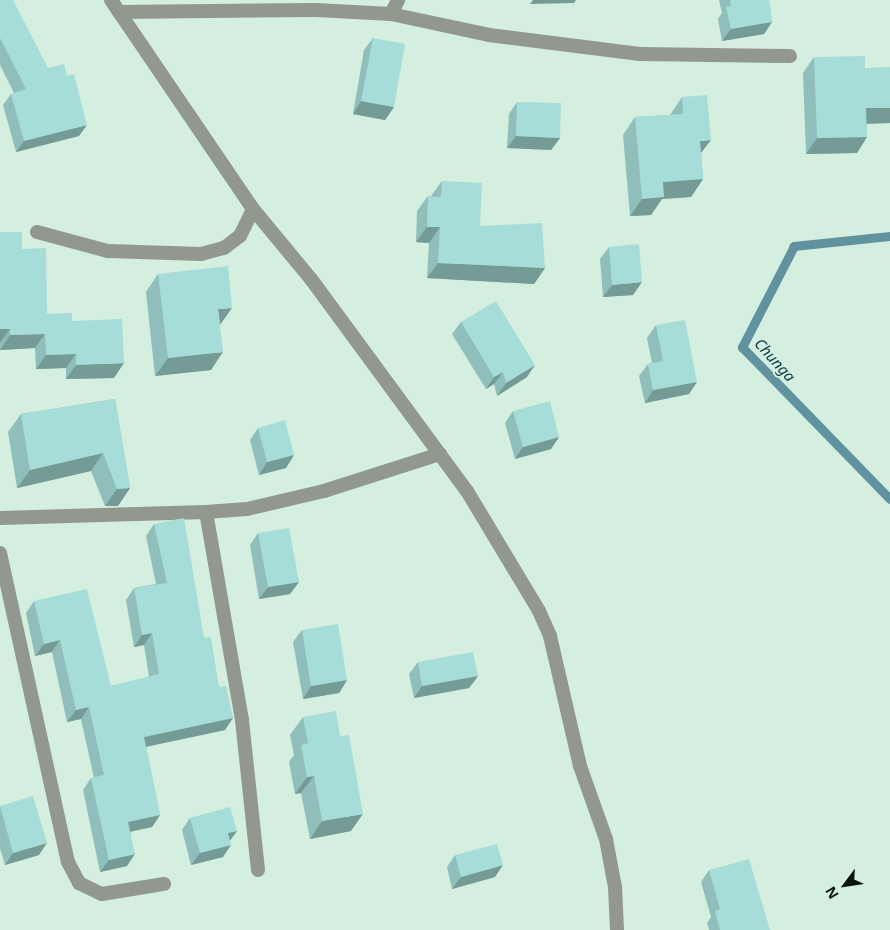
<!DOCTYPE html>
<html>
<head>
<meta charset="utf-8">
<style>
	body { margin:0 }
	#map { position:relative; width:890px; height:930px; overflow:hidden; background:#d4eedf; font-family:"Noto Sans",sans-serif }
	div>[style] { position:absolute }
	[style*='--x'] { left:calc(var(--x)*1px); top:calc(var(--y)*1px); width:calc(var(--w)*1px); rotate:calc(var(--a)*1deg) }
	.stream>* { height:9px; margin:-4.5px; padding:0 4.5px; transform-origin:4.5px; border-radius:4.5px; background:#61929f }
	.minor>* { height:14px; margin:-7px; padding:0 7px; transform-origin:7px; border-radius:7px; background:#93988f }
	.wall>* { inset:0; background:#90beba }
	.shaded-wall>* { inset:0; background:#759b97 }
	.building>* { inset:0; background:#a7ddd8 }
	span { translate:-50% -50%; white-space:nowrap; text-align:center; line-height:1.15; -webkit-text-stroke:4px #d4eedf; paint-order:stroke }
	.water-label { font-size:15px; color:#083843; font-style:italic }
	.north { position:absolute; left:820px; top:860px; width:50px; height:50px; -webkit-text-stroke:4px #d4eedf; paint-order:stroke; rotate:239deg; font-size:14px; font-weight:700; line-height:20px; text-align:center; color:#0b1510 }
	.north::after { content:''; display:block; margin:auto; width:18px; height:22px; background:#0b1510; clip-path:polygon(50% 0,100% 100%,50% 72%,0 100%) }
</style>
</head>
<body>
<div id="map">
	<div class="stream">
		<div style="--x:890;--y:236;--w:97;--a:174.1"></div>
		<div style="--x:794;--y:246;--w:114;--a:117.2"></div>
		<div style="--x:742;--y:347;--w:212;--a:45.8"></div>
	</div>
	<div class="minor">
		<div style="--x:111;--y:0;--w:253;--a:55.8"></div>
		<div style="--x:253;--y:209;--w:91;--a:50.4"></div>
		<div style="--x:311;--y:279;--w:263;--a:53.7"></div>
		<div style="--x:467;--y:491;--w:140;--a:59"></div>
		<div style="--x:539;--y:611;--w:27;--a:66"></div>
		<div style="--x:550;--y:636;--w:133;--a:77"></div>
		<div style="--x:580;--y:766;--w:77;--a:70.4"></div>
		<div style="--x:606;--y:839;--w:49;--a:79.4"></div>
		<div style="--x:615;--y:887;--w:43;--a:87.3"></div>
		<div style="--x:119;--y:12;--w:197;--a:-0.6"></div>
		<div style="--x:316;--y:10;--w:75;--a:3.1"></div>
		<div style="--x:391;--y:14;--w:16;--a:-63"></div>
		<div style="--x:391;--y:14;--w:100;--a:12.1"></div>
		<div style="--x:489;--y:35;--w:152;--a:7.2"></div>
		<div style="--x:640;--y:54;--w:150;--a:0.8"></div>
		<div style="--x:37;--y:232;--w:73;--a:15"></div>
		<div style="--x:108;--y:251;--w:93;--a:1.8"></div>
		<div style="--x:201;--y:254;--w:24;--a:-15"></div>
		<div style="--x:224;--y:248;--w:20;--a:-37"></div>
		<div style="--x:240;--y:236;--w:30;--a:-64"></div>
		<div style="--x:0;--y:518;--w:206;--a:-1.7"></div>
		<div style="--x:0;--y:553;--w:316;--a:77.6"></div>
		<div style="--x:68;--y:862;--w:24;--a:62"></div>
		<div style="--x:79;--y:883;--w:25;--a:26"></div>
		<div style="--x:102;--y:894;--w:63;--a:-9.2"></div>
		<div style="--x:258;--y:870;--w:151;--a:-96.1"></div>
		<div style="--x:242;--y:720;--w:211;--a:-99.8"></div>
		<div style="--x:206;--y:512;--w:41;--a:-4.2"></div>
		<div style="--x:247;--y:509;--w:79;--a:-13.2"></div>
		<div style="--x:324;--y:491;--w:122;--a:-17.7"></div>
	</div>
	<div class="wall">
		<div style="clip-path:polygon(0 0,79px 136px,16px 152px,3px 105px,11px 94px,14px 93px,0 65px)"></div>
		<div style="clip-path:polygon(719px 0,769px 0,772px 22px,764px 34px,722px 41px,718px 19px,722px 13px)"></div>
		<div style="clip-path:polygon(373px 38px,394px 107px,385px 120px,353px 114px,364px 50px)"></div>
		<div style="clip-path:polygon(814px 57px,865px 68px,890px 123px,867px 124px,867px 137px,857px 153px,806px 154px,803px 73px)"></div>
		<div style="clip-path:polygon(682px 97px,701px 154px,703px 179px,691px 197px,662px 199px,651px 215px,630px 216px,623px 135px,635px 117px,670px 115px)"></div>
		<div style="clip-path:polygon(517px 102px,560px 138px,551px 150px,507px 148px,509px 114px)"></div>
		<div style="clip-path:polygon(442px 181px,480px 226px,545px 268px,534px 284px,427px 278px,429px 243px,416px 242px,417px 211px,428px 196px,431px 196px)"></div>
		<div style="clip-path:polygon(609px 247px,633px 295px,603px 297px,600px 259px)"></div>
		<div style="clip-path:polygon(22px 249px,47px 314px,72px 321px,114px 378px,66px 379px,66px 368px,36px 369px,35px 348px,0 350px,0 343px)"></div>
		<div style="clip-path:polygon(158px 274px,220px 325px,211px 370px,155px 376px,146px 292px)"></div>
		<div style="clip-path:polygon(461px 322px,527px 377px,497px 396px,494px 384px,486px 389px,452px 334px)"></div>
		<div style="clip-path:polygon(656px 325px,697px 382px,689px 394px,645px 403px,639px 376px,648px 364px,652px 363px,647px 338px)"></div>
		<div style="clip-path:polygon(115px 399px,130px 488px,118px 506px,105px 506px,91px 471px,17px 488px,8px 432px,21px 414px)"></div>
		<div style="clip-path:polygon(513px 411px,559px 437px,551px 449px,515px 459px,505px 423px)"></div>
		<div style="clip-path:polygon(258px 428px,294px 455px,286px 468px,259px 475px,250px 440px)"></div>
		<div style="clip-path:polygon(154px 524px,204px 638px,219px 687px,233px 718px,225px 730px,146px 747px,160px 815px,152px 827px,131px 831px,127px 866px,100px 872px,83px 790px,91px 778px,94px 778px,81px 719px,67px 722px,52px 652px,35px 656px,26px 613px,34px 601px,111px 686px,149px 677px,144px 645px,134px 647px,126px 600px,134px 588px,156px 584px,146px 536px)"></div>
		<div style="clip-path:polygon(258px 533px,299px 582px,290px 594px,259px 599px,250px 545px)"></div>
		<div style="clip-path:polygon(302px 630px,347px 680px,339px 693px,303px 699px,293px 642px)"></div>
		<div style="clip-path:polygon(418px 662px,478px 676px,469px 688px,414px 698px,409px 674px)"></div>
		<div style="clip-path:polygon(303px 717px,351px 831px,310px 839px,301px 793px,295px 794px,289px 762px,294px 755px,290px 735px)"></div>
		<div style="clip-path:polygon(0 806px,39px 855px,5px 865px,0 848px)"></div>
		<div style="clip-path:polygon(190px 818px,237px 831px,230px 841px,223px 857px,191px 865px,182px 830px)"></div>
		<div style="clip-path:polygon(455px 855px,495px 877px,452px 889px,447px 867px)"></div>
		<div style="clip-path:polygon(709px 870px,770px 930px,709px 930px,707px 923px,711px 917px,701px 882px)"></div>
	</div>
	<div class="shaded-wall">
		<div style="clip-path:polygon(533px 0,576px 0,574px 3px,530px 4px)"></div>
		<div style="clip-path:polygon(772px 22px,764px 34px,722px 41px,731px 29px)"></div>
		<div style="clip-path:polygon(361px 101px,394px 107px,385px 120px,353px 114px)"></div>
		<div style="clip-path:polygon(866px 108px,890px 108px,890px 123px,856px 124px)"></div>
		<div style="clip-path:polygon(87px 125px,79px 136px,16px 152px,24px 141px)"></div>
		<div style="clip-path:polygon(516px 136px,560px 138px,551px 150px,507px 148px)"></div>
		<div style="clip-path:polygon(867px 137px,857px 153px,806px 154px,817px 138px)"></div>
		<div style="clip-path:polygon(711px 140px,698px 157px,700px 141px)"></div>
		<div style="clip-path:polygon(703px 179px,691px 197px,662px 199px,651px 215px,630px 216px,642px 199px,663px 182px)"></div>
		<div style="clip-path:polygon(427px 227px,440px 227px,429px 243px,416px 242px)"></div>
		<div style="clip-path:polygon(438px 263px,545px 268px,534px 284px,427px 278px)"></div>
		<div style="clip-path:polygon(642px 282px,633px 295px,603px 297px,612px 285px)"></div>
		<div style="clip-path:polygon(232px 308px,220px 325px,218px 309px)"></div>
		<div style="clip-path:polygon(0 329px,10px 329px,0 343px)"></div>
		<div style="clip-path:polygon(45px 334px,35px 348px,0 350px,10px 335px)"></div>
		<div style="clip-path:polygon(223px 352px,211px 370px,155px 376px,168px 358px)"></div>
		<div style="clip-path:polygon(76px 354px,66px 368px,36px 369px,46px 355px)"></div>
		<div style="clip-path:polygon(124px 363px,114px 378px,66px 379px,76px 365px)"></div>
		<div style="clip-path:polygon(535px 365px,527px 377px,497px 396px,506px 383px)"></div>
		<div style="clip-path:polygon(503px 372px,494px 384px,486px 389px,494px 377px)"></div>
		<div style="clip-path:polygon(697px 382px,689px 394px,645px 403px,653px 390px)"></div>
		<div style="clip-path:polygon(559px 437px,551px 449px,515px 459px,523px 447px)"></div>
		<div style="clip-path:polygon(103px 453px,91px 471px,17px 488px,30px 470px)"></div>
		<div style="clip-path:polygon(294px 455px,286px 468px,259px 475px,267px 462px)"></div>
		<div style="clip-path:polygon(130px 488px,118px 506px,105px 506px,117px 489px)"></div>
		<div style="clip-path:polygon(299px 582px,290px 594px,259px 599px,268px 587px)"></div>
		<div style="clip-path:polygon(152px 633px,144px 645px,134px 647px,142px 635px)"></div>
		<div style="clip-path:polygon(60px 640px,52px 652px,35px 656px,44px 644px)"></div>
		<div style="clip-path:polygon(478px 676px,469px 688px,414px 698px,422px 686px)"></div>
		<div style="clip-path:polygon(347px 680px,339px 693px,303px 699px,311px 686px)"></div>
		<div style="clip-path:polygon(89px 707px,81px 719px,67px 722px,76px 710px)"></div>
		<div style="clip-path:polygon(233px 718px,225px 730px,135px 749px,144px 737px)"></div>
		<div style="clip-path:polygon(314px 776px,301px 793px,295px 794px,307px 777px)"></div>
		<div style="clip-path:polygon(363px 814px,351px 831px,310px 839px,322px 821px)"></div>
		<div style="clip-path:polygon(160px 815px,152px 827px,120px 834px,128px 822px)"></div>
		<div style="clip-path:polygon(237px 831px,228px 843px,228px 833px)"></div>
		<div style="clip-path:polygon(47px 843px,39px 855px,5px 865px,13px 853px)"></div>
		<div style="clip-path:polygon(231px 845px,223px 857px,191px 865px,200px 853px)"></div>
		<div style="clip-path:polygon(135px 854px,127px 866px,100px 872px,109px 860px)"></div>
		<div style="clip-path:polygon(503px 865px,495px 877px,452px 889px,461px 877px)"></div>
	</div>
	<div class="building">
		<div style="clip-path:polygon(0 0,13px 0,48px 68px,64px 64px,67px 76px,74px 74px,87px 125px,24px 141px,11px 94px,26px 89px,0 38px)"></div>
		<div style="clip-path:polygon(730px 0,769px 0,772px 22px,731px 29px,726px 7px,731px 6px)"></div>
		<div style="clip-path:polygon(373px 38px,405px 44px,394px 107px,361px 101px)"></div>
		<div style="clip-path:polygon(865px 56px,865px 68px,890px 67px,890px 108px,866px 108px,867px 137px,817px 138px,814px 57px)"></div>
		<div style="clip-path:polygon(707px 95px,711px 140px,700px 141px,703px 179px,663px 182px,664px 197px,642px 199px,635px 117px,683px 114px,682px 97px)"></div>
		<div style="clip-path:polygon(517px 102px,561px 103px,560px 138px,516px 136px)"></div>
		<div style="clip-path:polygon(442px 181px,482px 183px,480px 226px,542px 223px,545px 268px,438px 263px,440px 227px,427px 227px,428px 196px,441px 197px)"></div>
		<div style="clip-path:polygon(0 232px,22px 232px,22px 249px,46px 248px,47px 314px,72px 313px,72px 321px,122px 319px,124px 363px,76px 365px,76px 354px,46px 355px,45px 334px,10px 335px,10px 329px,0 329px)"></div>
		<div style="clip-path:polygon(639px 244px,642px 282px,612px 285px,609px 247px)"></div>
		<div style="clip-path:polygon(228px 266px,232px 308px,218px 309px,223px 352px,168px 358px,158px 274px)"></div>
		<div style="clip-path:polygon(496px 301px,535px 365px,506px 383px,503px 372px,494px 377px,461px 322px)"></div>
		<div style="clip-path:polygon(685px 320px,697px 382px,653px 390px,648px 364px,663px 361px,656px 325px)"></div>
		<div style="clip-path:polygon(115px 399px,130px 488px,117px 489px,103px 453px,30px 470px,21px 414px)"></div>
		<div style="clip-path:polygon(550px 401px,559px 437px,523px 447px,513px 411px)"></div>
		<div style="clip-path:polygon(285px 420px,294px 455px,267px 462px,258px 428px)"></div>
		<div style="clip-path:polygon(184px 518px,204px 638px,211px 637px,219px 687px,226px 686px,233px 718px,144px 737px,160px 815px,128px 822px,135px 854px,109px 860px,91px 778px,104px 775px,89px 707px,76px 710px,60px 640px,44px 644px,34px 601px,87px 589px,111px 686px,159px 674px,152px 633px,142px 635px,134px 588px,167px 583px,154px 524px)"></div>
		<div style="clip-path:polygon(289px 528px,299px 582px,268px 587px,258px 533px)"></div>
		<div style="clip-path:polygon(338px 624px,347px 680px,311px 686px,302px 630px)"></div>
		<div style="clip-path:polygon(473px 652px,478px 676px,422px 686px,418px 662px)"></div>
		<div style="clip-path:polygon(336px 711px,340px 736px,349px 735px,363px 814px,322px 821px,314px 776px,307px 777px,301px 745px,308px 743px,303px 717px)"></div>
		<div style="clip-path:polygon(33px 796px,47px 843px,13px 853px,0 806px)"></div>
		<div style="clip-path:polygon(230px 807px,237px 831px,228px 833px,231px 845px,200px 853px,190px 818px)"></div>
		<div style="clip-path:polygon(497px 844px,503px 865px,461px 877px,455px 855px)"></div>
		<div style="clip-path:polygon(749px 859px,770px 930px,720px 930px,715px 911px,720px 909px,709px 870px)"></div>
	</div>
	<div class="water-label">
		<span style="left:775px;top:360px;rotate:48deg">Chunga</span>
	</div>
	<div class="north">N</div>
</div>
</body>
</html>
